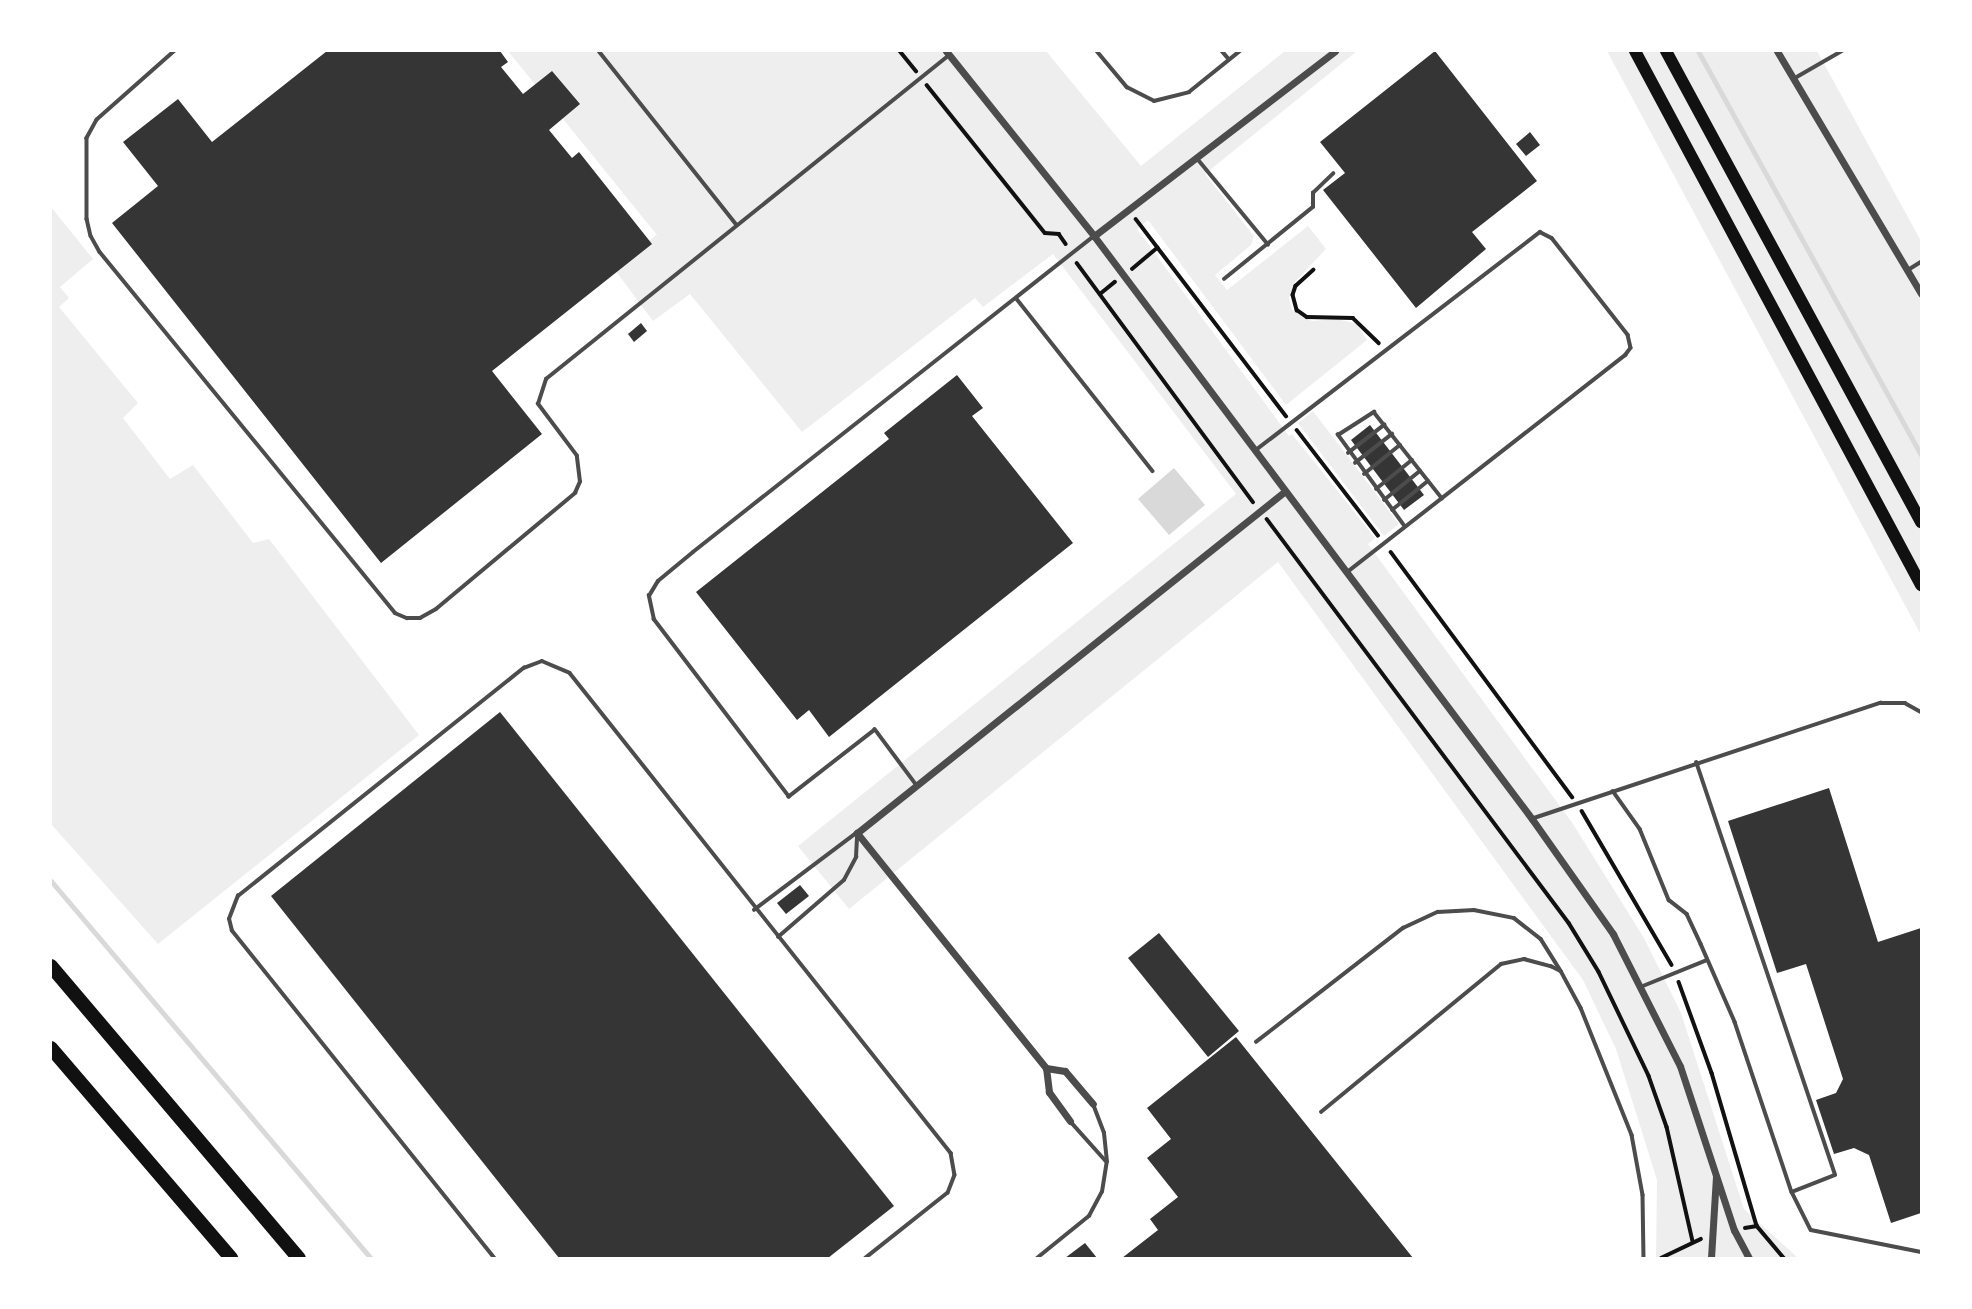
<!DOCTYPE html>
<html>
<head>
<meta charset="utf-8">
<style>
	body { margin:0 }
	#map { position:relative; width:1972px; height:1309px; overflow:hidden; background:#fff; font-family:Poppins,sans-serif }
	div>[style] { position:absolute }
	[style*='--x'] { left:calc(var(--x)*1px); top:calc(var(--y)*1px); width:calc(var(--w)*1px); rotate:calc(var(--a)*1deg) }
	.green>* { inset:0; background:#eee }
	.water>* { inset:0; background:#d9d9d9 }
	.stream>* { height:5px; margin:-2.5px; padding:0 2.5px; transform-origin:2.5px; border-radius:2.5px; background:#d9d9d9 }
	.building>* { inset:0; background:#353535 }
	.path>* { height:3.5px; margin:-1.75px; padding:0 1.75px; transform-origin:1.75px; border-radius:1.75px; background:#111 }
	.service>* { height:3.5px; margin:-1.75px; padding:0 1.75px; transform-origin:1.75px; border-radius:1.75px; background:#4c4c4c }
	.minor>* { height:7px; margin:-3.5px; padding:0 3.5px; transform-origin:3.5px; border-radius:3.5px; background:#4c4c4c }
	.primary>* { height:12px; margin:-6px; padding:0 6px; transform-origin:6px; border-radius:6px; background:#111 }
	.motorway>* { height:14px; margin:-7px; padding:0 7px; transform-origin:7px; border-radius:7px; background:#111 }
	span { translate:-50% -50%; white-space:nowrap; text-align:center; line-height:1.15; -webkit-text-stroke:5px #fff; paint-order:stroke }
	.frame { position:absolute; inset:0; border:52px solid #fff; pointer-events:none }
</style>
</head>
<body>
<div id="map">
	<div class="green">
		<div style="clip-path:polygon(508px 51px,1046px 51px,1141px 166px,1285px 51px,1357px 51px,1205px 174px,1254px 236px,1251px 245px,1215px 275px,1227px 290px,1308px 226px,1326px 249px,1295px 282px,1289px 298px,1292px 310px,1312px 321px,1337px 319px,1357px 324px,1367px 340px,1286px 405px,1148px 220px,1137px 229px,1289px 436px,1292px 434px,1375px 538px,1368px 544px,1573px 824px,1644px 938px,1681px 1013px,1744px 1209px,1798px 1258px,1656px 1258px,1657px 1180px,1616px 1049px,1583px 980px,1278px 562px,849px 909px,798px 846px,1236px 494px,1053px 254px,983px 307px,975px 298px,802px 432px,690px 294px,653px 321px,612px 266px,657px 235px)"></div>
		<div style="clip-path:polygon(1607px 51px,1817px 51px,1921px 241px,1921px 635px)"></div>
		<div style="clip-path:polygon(51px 207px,93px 259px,60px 287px,69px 298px,59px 307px,138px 403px,123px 418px,170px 479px,193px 465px,253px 543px,269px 539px,419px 735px,158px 944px,51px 824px)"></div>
		<div style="clip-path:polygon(1313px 411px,1399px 524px,1384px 536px,1298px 423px)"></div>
	</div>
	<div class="water">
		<div style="clip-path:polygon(1174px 468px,1205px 505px,1169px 535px,1138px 499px)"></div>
	</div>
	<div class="stream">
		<div style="--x:1698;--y:51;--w:461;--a:61.1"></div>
		<div style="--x:51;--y:881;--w:494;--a:49.7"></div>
	</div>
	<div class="building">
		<div style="clip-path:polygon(327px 51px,500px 51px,508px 62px,501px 67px,523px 94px,552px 71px,580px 104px,549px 130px,572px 158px,579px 152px,652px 244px,492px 371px,542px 434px,381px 563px,112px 223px,158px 186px,123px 142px,178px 99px,212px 142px)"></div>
		<div style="clip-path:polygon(1435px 51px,1537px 181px,1472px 232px,1486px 249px,1416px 308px,1323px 190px,1345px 173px,1320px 142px)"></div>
		<div style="clip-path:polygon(1530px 132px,1540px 145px,1526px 156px,1516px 144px)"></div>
		<div style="clip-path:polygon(641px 323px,647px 331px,634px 342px,628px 334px)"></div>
		<div style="clip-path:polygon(957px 375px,983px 408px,972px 416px,1073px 543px,829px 737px,809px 710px,797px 720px,696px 592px,889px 439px,884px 433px)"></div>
		<div style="clip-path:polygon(1370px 425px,1424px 495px,1404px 510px,1351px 440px)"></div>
		<div style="clip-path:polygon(500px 712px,894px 1206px,828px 1258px,559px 1258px,271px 896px)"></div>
		<div style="clip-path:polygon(1829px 788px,1878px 942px,1921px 928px,1921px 1213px,1891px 1223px,1869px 1155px,1854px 1148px,1834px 1154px,1816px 1100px,1836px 1093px,1843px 1079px,1806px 964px,1777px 973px,1728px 821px)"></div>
		<div style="clip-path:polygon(800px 885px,809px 896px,786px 914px,777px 903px)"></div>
		<div style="clip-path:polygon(1159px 933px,1239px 1031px,1208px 1057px,1128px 958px)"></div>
		<div style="clip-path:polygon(1236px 1037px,1413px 1258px,1122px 1258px,1158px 1230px,1150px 1219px,1178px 1197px,1147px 1158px,1171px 1139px,1147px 1108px)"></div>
		<div style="clip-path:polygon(1085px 1243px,1097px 1258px,1065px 1258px)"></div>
	</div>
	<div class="path">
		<div style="--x:900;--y:51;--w:26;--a:51"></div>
		<div style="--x:927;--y:85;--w:189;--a:51.4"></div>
		<div style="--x:1045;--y:233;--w:14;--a:4"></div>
		<div style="--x:1059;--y:234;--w:12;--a:55"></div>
		<div style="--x:1136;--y:219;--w:248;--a:52.7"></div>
		<div style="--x:1077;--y:263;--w:297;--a:53.6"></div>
		<div style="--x:1132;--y:269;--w:33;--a:-40"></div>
		<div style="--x:1314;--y:270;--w:24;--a:138"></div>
		<div style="--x:1296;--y:286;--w:9;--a:108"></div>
		<div style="--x:1293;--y:295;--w:16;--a:75"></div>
		<div style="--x:1297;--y:310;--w:12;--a:35"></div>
		<div style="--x:1307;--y:317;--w:46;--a:1.2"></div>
		<div style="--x:1353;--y:318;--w:36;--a:44"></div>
		<div style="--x:1100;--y:294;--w:19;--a:-39"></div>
		<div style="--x:1297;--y:430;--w:133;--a:52.4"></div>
		<div style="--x:1267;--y:519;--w:504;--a:53.22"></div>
		<div style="--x:1569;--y:923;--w:57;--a:58.5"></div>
		<div style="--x:1599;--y:972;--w:115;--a:64.3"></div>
		<div style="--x:1649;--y:1076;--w:54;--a:70.6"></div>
		<div style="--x:1667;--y:1127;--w:117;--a:77.2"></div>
		<div style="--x:1391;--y:552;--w:305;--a:53.5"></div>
		<div style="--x:1582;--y:811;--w:178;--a:59.7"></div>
		<div style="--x:1679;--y:982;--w:97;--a:70.1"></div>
		<div style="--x:1712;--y:1073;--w:159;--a:73.6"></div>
		<div style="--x:1745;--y:1228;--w:12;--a:-9"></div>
		<div style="--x:1757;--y:1226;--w:42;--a:49.8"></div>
		<div style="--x:1661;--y:1258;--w:44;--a:-25.4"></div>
	</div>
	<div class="service">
		<div style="--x:175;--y:51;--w:104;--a:138.5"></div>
		<div style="--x:97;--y:120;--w:21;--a:119"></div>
		<div style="--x:87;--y:138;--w:81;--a:90"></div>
		<div style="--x:87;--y:219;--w:17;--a:77"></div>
		<div style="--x:91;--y:236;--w:18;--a:61"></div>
		<div style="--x:100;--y:252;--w:466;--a:50.7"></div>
		<div style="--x:395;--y:613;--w:13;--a:23"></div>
		<div style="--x:407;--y:618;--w:13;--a:0"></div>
		<div style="--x:420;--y:618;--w:18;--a:-29"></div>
		<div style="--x:436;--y:609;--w:181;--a:-39.8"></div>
		<div style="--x:575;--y:493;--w:12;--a:-66"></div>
		<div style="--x:580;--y:482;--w:26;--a:-97"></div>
		<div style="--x:577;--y:456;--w:65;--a:-126.9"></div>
		<div style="--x:538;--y:404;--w:26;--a:-72"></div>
		<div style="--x:546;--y:379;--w:516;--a:-38.78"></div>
		<div style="--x:599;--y:51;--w:221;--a:51.6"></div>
		<div style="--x:1097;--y:51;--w:47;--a:50.2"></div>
		<div style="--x:1127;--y:87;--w:30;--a:27"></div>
		<div style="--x:1154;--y:101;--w:36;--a:-14"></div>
		<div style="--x:1189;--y:92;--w:65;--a:-38.8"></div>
		<div style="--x:1222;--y:51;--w:11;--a:49"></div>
		<div style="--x:1795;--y:78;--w:54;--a:-29.9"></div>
		<div style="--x:1197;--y:158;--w:112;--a:50.5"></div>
		<div style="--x:1908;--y:270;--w:15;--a:-32"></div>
		<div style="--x:1224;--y:279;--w:114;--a:-39"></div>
		<div style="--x:1313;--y:207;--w:14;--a:-90"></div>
		<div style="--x:1313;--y:193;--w:28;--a:-44"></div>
		<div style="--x:1017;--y:299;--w:219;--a:51.7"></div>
		<div style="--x:1256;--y:450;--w:358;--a:-37.5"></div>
		<div style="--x:1540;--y:232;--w:13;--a:27"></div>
		<div style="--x:1552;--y:238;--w:123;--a:51.9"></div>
		<div style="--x:1628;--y:335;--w:13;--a:77"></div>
		<div style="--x:1631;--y:348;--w:9;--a:126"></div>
		<div style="--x:1626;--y:355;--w:353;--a:142"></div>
		<div style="--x:1348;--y:453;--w:46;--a:-37.9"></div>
		<div style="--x:1355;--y:463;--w:47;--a:-38.1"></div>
		<div style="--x:1364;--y:474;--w:46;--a:-38.9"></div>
		<div style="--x:1376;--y:489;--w:46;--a:-38.9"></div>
		<div style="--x:1384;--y:500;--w:46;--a:-38.9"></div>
		<div style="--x:1392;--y:510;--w:46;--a:-38.9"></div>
		<div style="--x:1405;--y:527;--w:114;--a:-126.1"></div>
		<div style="--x:1338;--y:435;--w:43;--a:-32.6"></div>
		<div style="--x:1374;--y:412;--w:110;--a:51.7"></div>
		<div style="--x:916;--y:785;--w:69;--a:-126.7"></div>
		<div style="--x:875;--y:730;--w:109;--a:142.1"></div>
		<div style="--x:789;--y:797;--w:223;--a:-127.3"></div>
		<div style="--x:654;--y:620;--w:25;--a:-102"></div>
		<div style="--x:649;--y:596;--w:17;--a:-59"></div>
		<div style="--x:658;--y:581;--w:45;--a:-39.6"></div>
		<div style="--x:693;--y:552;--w:511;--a:-38.24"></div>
		<div style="--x:1613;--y:791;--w:47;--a:54.6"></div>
		<div style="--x:1640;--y:829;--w:77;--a:67.8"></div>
		<div style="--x:1669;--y:900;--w:23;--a:38"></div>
		<div style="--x:1687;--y:914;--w:33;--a:65"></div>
		<div style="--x:1701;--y:944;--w:85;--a:66.4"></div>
		<div style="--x:1735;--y:1022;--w:179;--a:71.5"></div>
		<div style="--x:1792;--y:1192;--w:46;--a:-21.6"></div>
		<div style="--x:1835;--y:1175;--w:435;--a:-108.6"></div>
		<div style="--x:1534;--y:818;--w:365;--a:-18.4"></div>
		<div style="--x:1880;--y:703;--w:25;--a:0"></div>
		<div style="--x:1905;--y:703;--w:18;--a:29"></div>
		<div style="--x:754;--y:910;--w:126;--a:-37"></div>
		<div style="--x:778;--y:937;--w:87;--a:-40.8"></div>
		<div style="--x:844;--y:880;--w:26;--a:-62"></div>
		<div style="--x:856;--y:857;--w:22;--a:-87"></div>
		<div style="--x:1643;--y:986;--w:69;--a:-22.1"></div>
		<div style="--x:1256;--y:1042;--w:186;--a:-37.8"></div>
		<div style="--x:1403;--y:928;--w:38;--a:-25"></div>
		<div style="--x:1438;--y:912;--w:36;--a:-3"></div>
		<div style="--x:1474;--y:910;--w:41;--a:11.3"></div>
		<div style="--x:1514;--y:918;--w:34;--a:38"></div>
		<div style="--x:1541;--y:939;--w:36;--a:58"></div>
		<div style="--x:1321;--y:1112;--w:233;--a:-39.4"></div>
		<div style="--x:1501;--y:964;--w:24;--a:-12"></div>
		<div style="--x:1524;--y:959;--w:28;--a:15"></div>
		<div style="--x:1551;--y:966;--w:11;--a:27"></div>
		<div style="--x:1561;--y:971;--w:42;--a:61.6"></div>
		<div style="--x:1581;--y:1008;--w:137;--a:68.1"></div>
		<div style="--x:1632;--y:1135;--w:61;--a:79.6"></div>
		<div style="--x:1643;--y:1195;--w:63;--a:89.1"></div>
		<div style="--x:1071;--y:1122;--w:52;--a:48.1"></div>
		<div style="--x:1792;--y:1192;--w:42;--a:63.4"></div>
		<div style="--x:1811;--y:1230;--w:112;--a:11.3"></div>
		<div style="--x:494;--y:1258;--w:419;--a:-128.7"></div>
		<div style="--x:232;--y:931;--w:12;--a:-104"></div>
		<div style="--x:229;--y:919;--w:25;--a:-69"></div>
		<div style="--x:238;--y:896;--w:366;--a:-38.6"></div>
		<div style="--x:524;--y:668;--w:19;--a:-21"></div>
		<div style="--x:542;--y:661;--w:30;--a:23"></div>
		<div style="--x:570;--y:673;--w:613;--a:51.56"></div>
		<div style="--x:951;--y:1153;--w:22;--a:80"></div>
		<div style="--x:955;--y:1175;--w:19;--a:111"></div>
		<div style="--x:948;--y:1193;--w:105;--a:141.6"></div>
		<div style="--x:1037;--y:1258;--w:67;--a:-38.9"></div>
		<div style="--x:1089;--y:1216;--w:27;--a:-62"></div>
		<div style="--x:1102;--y:1192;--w:30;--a:-81"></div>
		<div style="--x:1107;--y:1162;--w:29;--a:-96"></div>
		<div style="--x:1104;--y:1133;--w:31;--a:-111"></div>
	</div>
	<div class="minor">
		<div style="--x:946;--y:51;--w:237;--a:51.3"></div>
		<div style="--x:1094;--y:236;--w:729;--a:53.08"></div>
		<div style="--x:1532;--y:819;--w:141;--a:54.8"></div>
		<div style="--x:1613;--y:934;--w:148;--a:63.1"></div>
		<div style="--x:1680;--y:1066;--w:173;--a:71.8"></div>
		<div style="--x:1734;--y:1230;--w:32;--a:62"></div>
		<div style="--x:1777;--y:51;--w:282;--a:59.3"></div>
		<div style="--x:1094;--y:236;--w:304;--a:-37.5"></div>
		<div style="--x:1046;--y:1068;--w:19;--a:9"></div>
		<div style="--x:1065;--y:1071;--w:43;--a:49.7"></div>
		<div style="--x:1070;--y:1121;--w:36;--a:-126"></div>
		<div style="--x:1049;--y:1092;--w:24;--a:-97"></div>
		<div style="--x:1046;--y:1068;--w:302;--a:-128.8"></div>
		<div style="--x:857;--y:833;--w:546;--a:-38.61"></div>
		<div style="--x:1711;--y:1258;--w:81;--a:-86.5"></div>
	</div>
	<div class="primary">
		<div style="--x:1635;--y:51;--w:606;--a:61.83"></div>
		<div style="--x:1666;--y:51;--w:536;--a:61.57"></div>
	</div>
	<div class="motorway">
		<div style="--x:51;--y:966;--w:383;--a:49.7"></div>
		<div style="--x:51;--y:1048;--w:277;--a:49.4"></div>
	</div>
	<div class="frame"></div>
</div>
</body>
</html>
